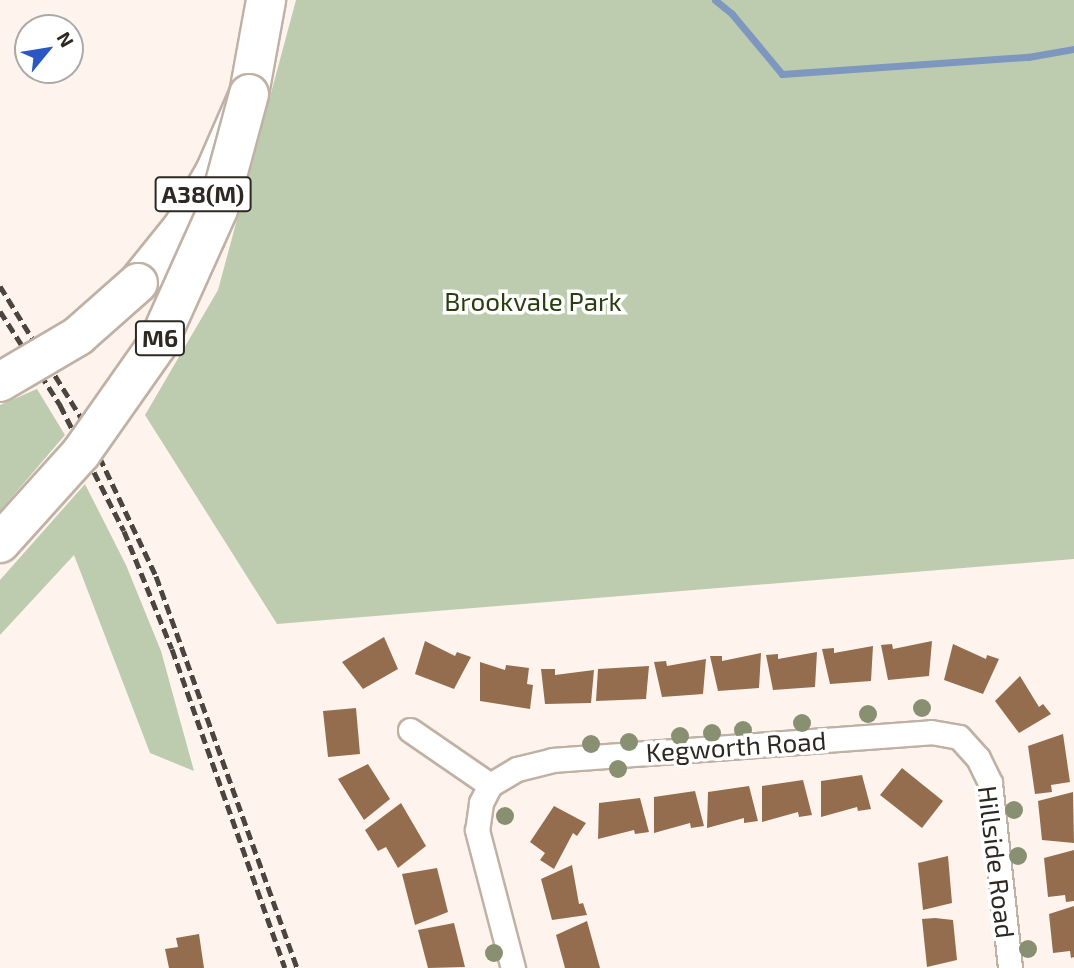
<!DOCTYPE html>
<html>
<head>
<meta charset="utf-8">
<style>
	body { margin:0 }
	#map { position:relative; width:1074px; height:968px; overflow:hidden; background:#fef4ed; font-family:"Exo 2",sans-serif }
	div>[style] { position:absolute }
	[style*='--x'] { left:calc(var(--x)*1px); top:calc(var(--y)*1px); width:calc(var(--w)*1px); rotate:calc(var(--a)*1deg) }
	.green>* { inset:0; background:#bdccaf }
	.stream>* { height:7px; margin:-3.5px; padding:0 3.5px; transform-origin:3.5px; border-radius:3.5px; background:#7e97bf }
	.building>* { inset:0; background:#936d4e }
	.roads { filter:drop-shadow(2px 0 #c0b1a5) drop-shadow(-2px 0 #c0b1a5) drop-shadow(0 2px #c0b1a5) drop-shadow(0 -2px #c0b1a5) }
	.street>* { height:23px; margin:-11.5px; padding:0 11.5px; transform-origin:11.5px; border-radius:11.5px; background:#fff }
	.highway>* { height:38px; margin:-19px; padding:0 19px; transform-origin:19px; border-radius:19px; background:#fff }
	.rail>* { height:5px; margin-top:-2.5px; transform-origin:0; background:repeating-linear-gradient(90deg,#4b453f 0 10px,transparent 0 15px) }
	.bridges { filter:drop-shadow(2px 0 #c0b1a5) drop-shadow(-2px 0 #c0b1a5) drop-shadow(0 2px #c0b1a5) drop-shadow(0 -2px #c0b1a5) }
	.highway-bridge>* { height:38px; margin:-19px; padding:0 19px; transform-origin:19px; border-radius:19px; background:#fff }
	.trees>* { width:18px; height:18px; margin:-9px; border-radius:50%; background:#899072 }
	span { translate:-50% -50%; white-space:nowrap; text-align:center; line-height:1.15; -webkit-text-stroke:7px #fff; paint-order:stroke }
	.shield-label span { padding:2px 5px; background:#fff; border:2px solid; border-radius:5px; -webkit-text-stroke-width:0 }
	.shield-label { font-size:24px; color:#2e2823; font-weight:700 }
	.park-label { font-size:26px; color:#293e0e }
	.street-label { font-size:26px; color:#2e2823 }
	.north { position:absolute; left:14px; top:14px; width:70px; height:70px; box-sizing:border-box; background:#fff; border:2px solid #aba9a7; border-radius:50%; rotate:60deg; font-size:19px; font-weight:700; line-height:28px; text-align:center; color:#2e2823 }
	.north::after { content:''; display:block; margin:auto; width:24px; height:32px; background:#2a57c6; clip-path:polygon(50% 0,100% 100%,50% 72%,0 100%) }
</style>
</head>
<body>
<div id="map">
	<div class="green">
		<div style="clip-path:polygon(296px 0,1074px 0,1074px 559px,277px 624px,145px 415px,218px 290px)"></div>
		<div style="clip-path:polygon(37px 389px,65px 435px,0 511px,0 405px)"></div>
		<div style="clip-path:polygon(85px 484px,126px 565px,161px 651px,194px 771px,150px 753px,74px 555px,0 635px,0 580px)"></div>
	</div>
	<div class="stream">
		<div style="--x:715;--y:0;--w:22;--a:39"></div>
		<div style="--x:732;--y:14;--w:78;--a:50.2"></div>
		<div style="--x:782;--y:74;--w:247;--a:-4"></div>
		<div style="--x:1028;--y:57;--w:47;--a:-9.9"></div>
	</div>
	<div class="building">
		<div style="clip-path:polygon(384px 637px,398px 669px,363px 689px,342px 662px)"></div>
		<div style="clip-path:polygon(425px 641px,455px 656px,457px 652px,471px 657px,454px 689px,415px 674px)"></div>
		<div style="clip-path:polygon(932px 641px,929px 676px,888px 680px,881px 645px,892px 644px,893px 649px)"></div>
		<div style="clip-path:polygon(953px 644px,986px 659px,987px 655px,999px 659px,983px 694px,944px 680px)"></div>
		<div style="clip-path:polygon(873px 646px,871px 681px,830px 684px,822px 649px,834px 648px,834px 653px)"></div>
		<div style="clip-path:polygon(817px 652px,815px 687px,773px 690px,766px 655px,778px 654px,778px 659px)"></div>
		<div style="clip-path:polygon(761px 653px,759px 688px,718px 691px,710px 656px,722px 656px,722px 661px)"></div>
		<div style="clip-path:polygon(706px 659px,703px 694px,662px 697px,654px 662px,666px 661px,667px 666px)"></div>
		<div style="clip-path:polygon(480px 662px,505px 670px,506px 665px,529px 668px,527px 684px,533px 685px,530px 709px,480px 701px)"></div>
		<div style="clip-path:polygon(649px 666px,646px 699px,596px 701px,598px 669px)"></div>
		<div style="clip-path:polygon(541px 669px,555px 669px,555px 675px,594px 670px,591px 703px,545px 704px)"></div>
		<div style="clip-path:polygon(1020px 676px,1039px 707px,1043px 704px,1051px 714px,1019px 733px,995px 701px)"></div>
		<div style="clip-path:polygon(356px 708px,360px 754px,328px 757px,323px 711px)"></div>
		<div style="clip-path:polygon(1063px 734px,1070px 782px,1051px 785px,1052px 792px,1035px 794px,1028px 746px)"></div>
		<div style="clip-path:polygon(368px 764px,390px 799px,364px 820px,338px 779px)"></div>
		<div style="clip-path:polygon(902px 768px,943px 801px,922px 828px,880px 795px)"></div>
		<div style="clip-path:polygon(862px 775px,871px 809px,858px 811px,857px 807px,821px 817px,821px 781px)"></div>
		<div style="clip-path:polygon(803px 780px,812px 815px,799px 817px,798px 812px,762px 822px,762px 786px)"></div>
		<div style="clip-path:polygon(749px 786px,758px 821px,744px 823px,744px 818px,707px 828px,708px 792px)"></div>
		<div style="clip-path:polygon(695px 791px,704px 826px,691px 828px,690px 823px,654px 833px,654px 797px)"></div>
		<div style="clip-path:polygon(1073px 792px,1074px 843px,1042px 840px,1038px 801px)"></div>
		<div style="clip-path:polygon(640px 798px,649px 832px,635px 834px,634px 830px,598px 839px,599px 803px)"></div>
		<div style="clip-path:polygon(401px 803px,426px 846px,398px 868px,386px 847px,378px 851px,365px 830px)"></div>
		<div style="clip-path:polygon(554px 806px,586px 823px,577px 836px,573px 833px,554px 869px,540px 860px,545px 853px,530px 842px)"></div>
		<div style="clip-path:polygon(1074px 850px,1074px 901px,1066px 902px,1065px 895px,1048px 897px,1044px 858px)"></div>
		<div style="clip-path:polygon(948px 856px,952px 903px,923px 910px,918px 863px)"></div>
		<div style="clip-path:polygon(572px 865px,579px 904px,583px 903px,587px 915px,552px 920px,541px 879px)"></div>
		<div style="clip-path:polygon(437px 868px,448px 912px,415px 925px,402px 874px)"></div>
		<div style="clip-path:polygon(1074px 906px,1074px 957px,1071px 958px,1070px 951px,1053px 953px,1049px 914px)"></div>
		<div style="clip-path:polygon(935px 918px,953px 920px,957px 960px,927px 967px,922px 919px)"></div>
		<div style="clip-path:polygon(587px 921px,600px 968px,565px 968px,556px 935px)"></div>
		<div style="clip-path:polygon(454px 923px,465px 967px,428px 968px,418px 930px)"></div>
		<div style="clip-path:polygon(199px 934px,204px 968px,169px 968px,165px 949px,178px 947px,176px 938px)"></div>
	</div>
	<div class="roads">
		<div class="street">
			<div style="--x:410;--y:730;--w:97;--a:34.5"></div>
			<div style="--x:490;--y:785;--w:31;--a:-31"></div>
			<div style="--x:517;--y:769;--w:36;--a:-14"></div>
			<div style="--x:552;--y:760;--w:380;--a:-4.2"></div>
			<div style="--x:931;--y:732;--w:28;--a:10"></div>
			<div style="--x:959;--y:737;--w:28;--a:48"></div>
			<div style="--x:978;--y:758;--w:28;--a:64"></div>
			<div style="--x:990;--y:783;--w:186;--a:83.8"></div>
			<div style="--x:490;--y:785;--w:20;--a:117"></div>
			<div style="--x:481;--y:803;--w:27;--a:98"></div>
			<div style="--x:477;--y:830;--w:143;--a:75.4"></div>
		</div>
		<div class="highway">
			<div style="--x:138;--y:283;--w:72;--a:-51.2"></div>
			<div style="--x:183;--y:227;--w:64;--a:-59.8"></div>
			<div style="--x:215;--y:172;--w:85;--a:-66.4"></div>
			<div style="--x:249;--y:94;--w:96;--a:-79.7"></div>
		</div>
	</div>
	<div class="rail">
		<div style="--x:0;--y:286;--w:153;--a:58.4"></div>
		<div style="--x:80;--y:416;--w:177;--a:64.6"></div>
		<div style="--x:156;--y:576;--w:417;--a:70.2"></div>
		<div style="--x:0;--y:311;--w:112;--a:57.4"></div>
		<div style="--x:60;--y:405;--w:141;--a:63.1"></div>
		<div style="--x:124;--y:531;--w:127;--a:67.9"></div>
		<div style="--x:172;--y:649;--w:338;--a:70.5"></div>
	</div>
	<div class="bridges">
		<div class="highway-bridge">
			<div style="--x:0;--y:382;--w:91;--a:-30.5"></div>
			<div style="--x:78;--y:336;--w:80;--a:-41.5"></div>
			<div style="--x:0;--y:543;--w:121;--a:-48"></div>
			<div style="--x:81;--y:453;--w:132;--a:-54.9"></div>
			<div style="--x:157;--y:345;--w:149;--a:-65.8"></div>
			<div style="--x:218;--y:209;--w:119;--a:-74.9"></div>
		</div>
	</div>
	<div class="trees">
		<div style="left:922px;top:708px"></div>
		<div style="left:868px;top:714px"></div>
		<div style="left:802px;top:723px"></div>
		<div style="left:743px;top:730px"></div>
		<div style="left:712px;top:733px"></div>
		<div style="left:680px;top:736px"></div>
		<div style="left:629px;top:742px"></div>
		<div style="left:591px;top:744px"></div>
		<div style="left:618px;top:769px"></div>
		<div style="left:1014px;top:810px"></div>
		<div style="left:505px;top:816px"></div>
		<div style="left:1018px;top:856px"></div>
		<div style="left:1028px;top:949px"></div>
		<div style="left:494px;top:953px"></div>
	</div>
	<div class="shield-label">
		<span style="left:203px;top:194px">A38(M)</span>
		<span style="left:160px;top:338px">M6</span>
	</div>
	<div class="park-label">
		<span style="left:533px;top:301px">Brookvale Park</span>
	</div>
	<div class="street-label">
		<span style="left:736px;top:746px;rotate:-4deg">Kegworth Road</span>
		<span style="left:997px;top:862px;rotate:83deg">Hillside Road</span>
	</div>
	<div class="north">N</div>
</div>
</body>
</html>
